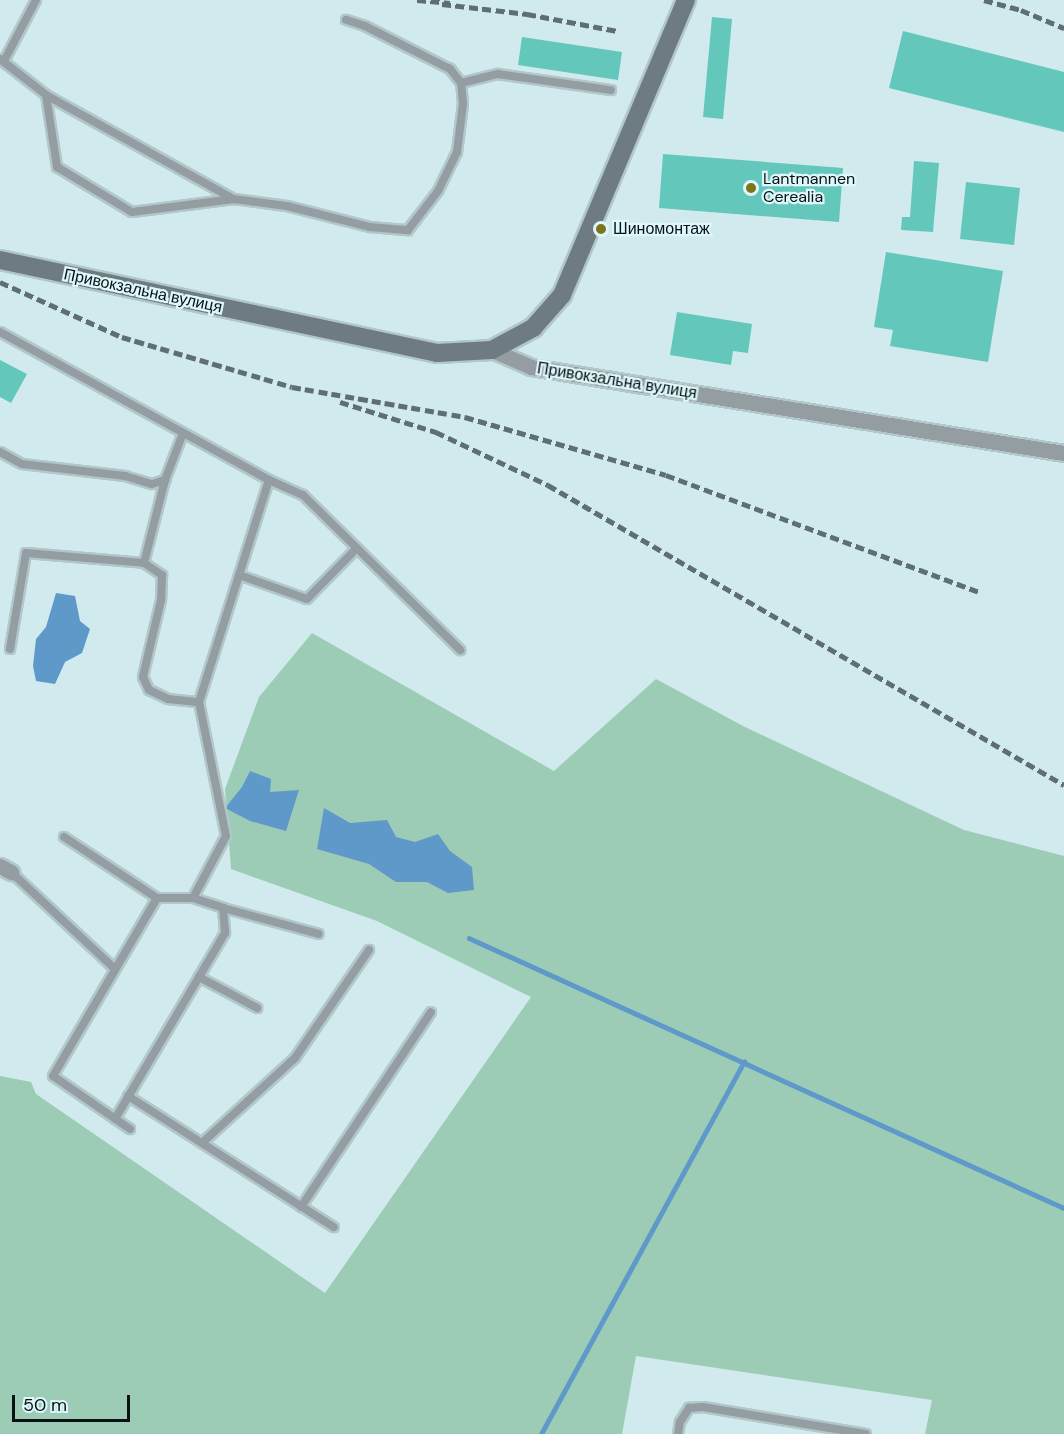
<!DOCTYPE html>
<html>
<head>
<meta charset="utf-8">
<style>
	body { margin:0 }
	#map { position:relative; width:1064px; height:1434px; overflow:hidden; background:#d1eaed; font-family:"DM Sans",sans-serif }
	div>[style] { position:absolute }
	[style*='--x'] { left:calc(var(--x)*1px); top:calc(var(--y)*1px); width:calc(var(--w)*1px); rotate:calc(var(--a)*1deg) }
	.green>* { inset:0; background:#9cccb6 }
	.water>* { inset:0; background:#5e99c9 }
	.stream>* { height:4.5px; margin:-2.25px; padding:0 2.25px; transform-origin:2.25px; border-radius:2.25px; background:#5e99c9 }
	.building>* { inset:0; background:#64c7bb }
	.roads { filter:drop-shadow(2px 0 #b1c7ca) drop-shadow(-2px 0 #b1c7ca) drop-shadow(0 2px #b1c7ca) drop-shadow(0 -2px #b1c7ca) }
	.service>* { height:8px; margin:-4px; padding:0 4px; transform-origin:4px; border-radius:4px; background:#949da1 }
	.minor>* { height:15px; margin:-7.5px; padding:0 7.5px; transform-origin:7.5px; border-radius:7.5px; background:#949da1 }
	.secondary>* { height:18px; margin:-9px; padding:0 9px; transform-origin:9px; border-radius:9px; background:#6e7b81 }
	.rail>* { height:4.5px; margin-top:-2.25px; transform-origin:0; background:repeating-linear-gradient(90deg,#5f6e70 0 9px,transparent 0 13.5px) }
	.dots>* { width:16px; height:16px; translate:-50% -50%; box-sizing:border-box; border:3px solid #def7fa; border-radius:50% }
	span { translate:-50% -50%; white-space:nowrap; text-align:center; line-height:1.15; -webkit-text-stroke:4.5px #def7fa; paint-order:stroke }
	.poi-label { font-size:16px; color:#091213 }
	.left { translate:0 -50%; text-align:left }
	.street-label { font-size:16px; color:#091213 }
	.scale { position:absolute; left:12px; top:1395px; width:118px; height:27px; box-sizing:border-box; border:3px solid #091213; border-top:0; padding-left:8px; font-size:18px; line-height:21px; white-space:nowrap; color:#091213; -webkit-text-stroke:4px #def7fa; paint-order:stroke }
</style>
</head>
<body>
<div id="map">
	<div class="green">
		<div style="clip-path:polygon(312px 633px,554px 771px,656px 679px,743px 726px,964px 830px,1064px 856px,1064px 1434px,925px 1434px,932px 1400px,636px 1356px,622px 1434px,0 1434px,0 1076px,31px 1082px,36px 1094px,325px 1293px,531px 997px,377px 921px,231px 869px,225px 789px,259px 697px)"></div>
	</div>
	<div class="water">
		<div style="clip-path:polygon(56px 593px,75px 596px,80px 621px,90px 629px,82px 653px,65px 662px,55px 684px,36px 681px,33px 666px,36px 639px,46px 627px)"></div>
		<div style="clip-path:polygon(250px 771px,271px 779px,270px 792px,299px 790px,286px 831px,250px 821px,225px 808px,242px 787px)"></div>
		<div style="clip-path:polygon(324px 808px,350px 823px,387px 820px,396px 837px,415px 842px,438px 834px,450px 851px,472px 867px,474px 890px,448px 893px,427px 882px,396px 882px,369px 864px,317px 849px)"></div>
	</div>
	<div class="stream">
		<div style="--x:469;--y:938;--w:653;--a:24.41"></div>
		<div style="--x:541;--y:1434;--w:424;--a:-61.4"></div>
	</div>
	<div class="building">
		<div style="clip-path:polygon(712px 17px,732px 19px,723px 119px,703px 117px)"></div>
		<div style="clip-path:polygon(903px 31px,1064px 72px,1064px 132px,889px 88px)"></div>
		<div style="clip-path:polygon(522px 37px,622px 52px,618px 80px,518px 65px)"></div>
		<div style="clip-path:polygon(663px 154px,843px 168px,839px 222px,659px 208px)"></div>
		<div style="clip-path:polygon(914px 161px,939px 163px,933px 232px,901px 230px,902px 217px,910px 217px)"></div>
		<div style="clip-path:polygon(966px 182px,1020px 188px,1014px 245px,960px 239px)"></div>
		<div style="clip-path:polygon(886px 252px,1003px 271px,988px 362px,890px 346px,893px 330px,874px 327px)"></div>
		<div style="clip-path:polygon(677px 312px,752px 324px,748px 353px,733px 351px,731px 365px,670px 355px)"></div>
		<div style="clip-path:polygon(0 360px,27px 374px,11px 403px,0 397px)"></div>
	</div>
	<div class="roads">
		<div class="service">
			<div style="--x:0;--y:59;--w:58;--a:38"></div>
			<div style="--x:46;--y:95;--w:215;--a:29"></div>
			<div style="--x:234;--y:199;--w:53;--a:7.5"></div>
			<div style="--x:287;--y:206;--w:86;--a:14.2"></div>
			<div style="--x:370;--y:227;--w:38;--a:5"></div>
			<div style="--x:408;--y:230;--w:49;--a:-52.4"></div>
			<div style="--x:438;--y:191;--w:43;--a:-64"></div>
			<div style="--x:457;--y:152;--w:48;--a:-82.9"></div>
			<div style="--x:463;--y:104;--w:21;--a:-95"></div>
			<div style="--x:461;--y:83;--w:18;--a:-128"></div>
			<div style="--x:450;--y:69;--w:95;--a:-153.2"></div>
			<div style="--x:365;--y:26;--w:20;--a:-162"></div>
			<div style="--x:4;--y:61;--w:69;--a:-62.3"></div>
			<div style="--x:461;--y:83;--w:38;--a:-14"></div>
			<div style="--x:498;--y:74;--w:114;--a:8.1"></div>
			<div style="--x:46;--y:95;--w:73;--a:81.3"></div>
			<div style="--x:57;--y:167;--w:87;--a:31"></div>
			<div style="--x:132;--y:212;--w:103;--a:-7.3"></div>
			<div style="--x:0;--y:332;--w:307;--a:28.8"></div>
			<div style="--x:269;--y:480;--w:37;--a:24"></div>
			<div style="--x:303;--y:495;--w:221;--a:44.6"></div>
			<div style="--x:0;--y:452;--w:25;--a:29"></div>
			<div style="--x:22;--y:464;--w:104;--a:6.6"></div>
			<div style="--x:125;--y:476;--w:28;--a:17"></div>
			<div style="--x:152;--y:484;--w:14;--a:-17"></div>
			<div style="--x:165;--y:480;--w:50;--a:-69"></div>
			<div style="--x:144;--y:563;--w:86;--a:-75.8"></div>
			<div style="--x:239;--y:575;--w:72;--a:19.4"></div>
			<div style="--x:307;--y:599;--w:71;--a:-45.6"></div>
			<div style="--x:10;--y:649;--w:97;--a:-80.5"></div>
			<div style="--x:26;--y:553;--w:118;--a:4.8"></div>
			<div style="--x:144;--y:563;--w:22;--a:34"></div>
			<div style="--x:162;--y:575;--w:25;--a:92"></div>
			<div style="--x:161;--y:600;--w:79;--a:103.2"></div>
			<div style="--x:143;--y:677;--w:14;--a:65"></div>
			<div style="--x:149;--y:690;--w:21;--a:25"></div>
			<div style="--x:168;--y:699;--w:31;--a:6"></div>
			<div style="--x:64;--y:837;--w:111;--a:33.3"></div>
			<div style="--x:157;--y:898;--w:36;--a:0"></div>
			<div style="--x:193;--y:898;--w:32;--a:18"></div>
			<div style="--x:223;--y:908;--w:25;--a:85"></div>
			<div style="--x:225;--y:933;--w:216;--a:120.6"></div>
			<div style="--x:11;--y:872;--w:142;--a:43"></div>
			<div style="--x:193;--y:898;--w:70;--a:-62"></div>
			<div style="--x:226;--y:836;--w:137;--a:-101.4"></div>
			<div style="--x:199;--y:702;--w:233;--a:-72.5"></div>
			<div style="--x:223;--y:908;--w:99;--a:15.2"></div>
			<div style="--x:199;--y:977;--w:66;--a:28.1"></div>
			<div style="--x:128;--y:1096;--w:244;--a:32.5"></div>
			<div style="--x:130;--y:1129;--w:93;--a:-145.5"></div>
			<div style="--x:53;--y:1076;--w:206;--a:-59.7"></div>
			<div style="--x:202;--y:1143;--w:126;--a:-42.4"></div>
			<div style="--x:295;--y:1058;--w:131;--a:-55.6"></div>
			<div style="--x:301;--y:1207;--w:234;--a:-56.3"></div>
			<div style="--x:678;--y:1434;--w:12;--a:-81"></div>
			<div style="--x:680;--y:1422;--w:17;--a:-57"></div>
			<div style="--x:689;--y:1408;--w:14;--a:-4"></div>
			<div style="--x:703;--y:1407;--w:165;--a:9.4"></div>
		</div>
		<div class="minor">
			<div style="--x:492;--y:350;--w:43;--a:23.6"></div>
			<div style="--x:531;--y:367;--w:540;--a:9.17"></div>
			<div style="--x:0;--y:866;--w:13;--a:29"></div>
		</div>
		<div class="secondary">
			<div style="--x:0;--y:260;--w:447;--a:12"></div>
			<div style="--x:437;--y:353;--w:55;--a:-3.1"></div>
			<div style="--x:492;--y:350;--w:47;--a:-28.2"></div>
			<div style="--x:533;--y:328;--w:44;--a:-48.7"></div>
			<div style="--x:562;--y:295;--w:320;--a:-67.2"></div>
		</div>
	</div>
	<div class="rail">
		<div style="--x:417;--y:0;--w:33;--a:5"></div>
		<div style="--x:984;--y:0;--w:38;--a:15"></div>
		<div style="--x:1021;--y:10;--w:47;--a:22.7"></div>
		<div style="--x:442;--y:4;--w:86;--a:6.7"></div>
		<div style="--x:527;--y:14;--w:92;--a:10.7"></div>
		<div style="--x:0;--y:282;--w:134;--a:24.3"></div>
		<div style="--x:122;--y:337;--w:177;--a:16.4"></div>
		<div style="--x:292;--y:387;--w:176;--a:9.8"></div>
		<div style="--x:465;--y:417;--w:209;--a:16.1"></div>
		<div style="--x:666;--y:475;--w:334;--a:20.5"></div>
		<div style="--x:340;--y:402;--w:101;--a:17.4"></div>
		<div style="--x:436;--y:432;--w:124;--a:25.3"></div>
		<div style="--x:548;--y:485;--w:597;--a:30.17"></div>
	</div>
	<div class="dots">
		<div style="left:751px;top:188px;background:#7c7519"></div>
		<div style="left:601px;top:229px;background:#7c7519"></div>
	</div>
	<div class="poi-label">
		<span class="left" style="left:763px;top:188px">Lantmannen<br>Cerealia</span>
		<span class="left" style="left:613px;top:229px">Шиномонтаж</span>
	</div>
	<div class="street-label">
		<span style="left:143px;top:291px;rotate:12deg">Привокзальна вулиця</span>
		<span style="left:617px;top:381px;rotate:9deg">Привокзальна вулиця</span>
	</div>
	<div class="scale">50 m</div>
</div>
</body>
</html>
